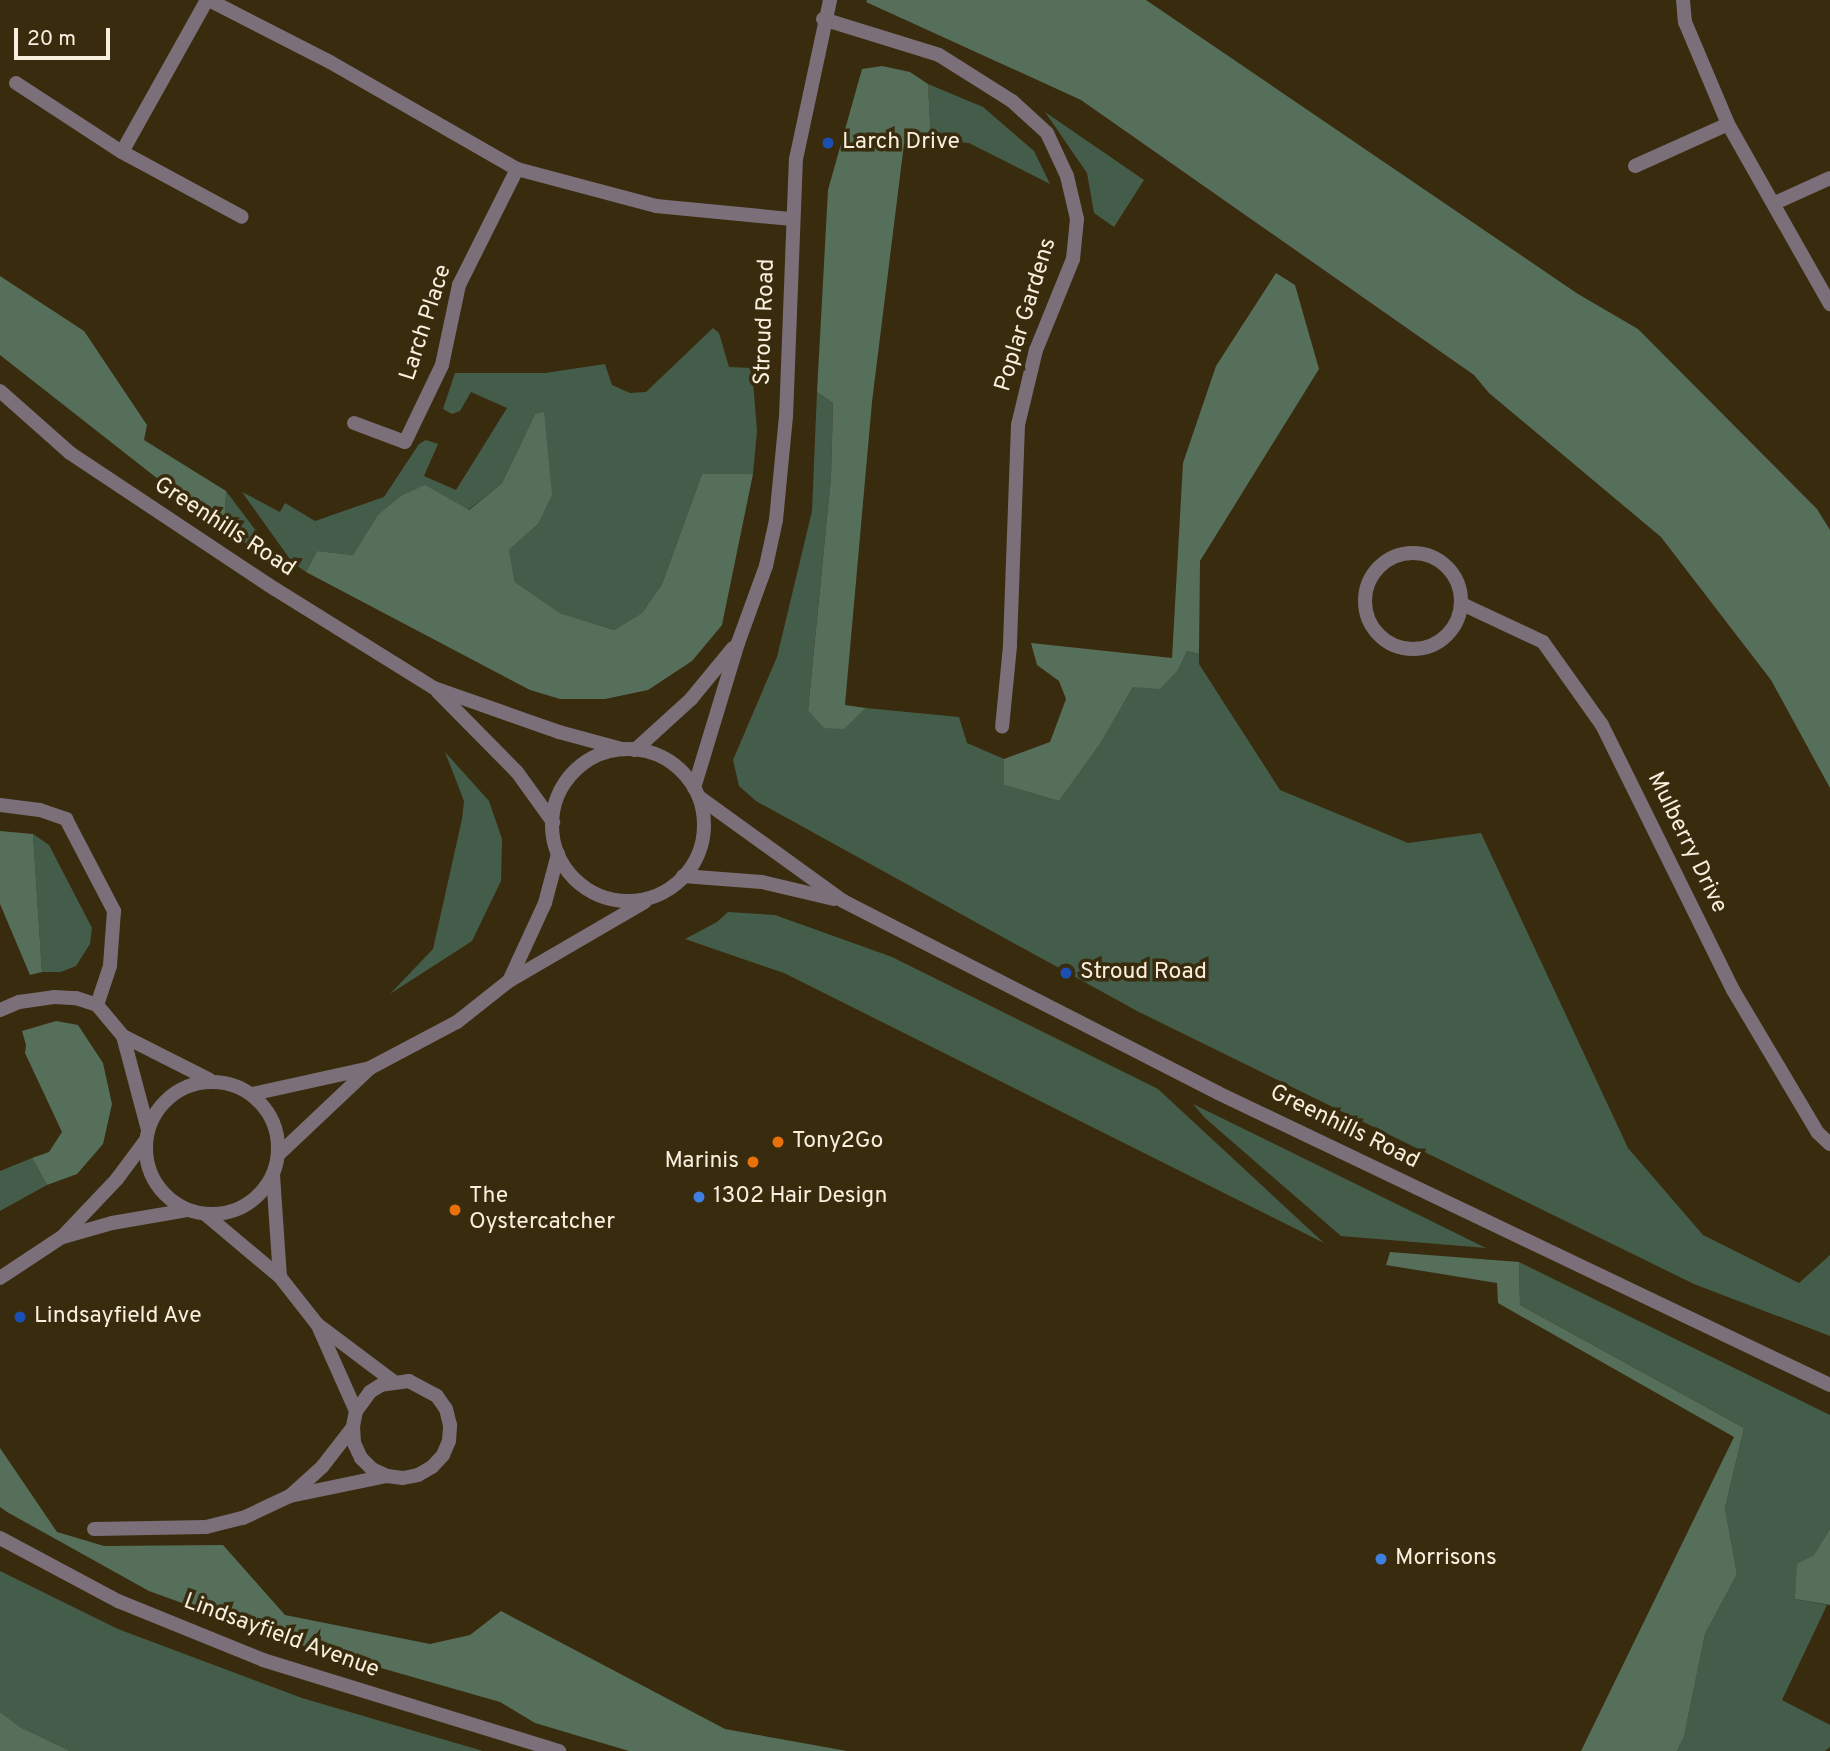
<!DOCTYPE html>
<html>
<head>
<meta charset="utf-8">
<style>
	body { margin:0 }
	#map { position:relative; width:1830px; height:1751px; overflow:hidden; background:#392b0d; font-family:Overpass,sans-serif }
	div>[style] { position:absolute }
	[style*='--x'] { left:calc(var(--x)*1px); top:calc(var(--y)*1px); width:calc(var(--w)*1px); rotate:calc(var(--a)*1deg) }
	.green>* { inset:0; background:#445d4a }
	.forest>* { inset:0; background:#556f5b }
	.minor>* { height:14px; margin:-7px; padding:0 7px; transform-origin:7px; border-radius:7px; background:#7b6f79 }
	.minor>.ring { margin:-7px; padding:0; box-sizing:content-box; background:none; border:14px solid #7b6f79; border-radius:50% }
	.tertiary>* { height:14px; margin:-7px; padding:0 7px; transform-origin:7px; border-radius:7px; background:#7b6f79 }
	.tertiary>.ring { margin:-7px; padding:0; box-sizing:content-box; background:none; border:14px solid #7b6f79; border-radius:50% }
	.dots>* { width:19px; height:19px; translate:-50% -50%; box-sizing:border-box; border:4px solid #392b0d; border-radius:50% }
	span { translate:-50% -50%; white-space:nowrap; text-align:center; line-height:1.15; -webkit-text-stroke:7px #392b0d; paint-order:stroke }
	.poi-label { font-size:23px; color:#f8efde }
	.left { translate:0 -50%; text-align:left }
	.right { translate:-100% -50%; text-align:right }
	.street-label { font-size:23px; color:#f8efde }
	.scale { position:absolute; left:14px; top:28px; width:96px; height:32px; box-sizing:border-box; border:4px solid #f8efde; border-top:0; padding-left:9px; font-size:21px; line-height:24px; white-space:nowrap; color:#f8efde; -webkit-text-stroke:5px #392b0d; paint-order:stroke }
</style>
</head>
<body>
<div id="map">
	<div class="green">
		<div style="clip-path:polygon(928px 84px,983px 107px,1034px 151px,1050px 184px,969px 143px,931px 140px)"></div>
		<div style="clip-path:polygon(1045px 112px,1144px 180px,1114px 227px,1094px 213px,1087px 173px)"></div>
		<div style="clip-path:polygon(713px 328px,719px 333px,729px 367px,752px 368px,757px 431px,753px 474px,702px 474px,662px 584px,642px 613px,614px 630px,560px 613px,515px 582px,509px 550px,538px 524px,535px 414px,502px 483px,468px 510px,377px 516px,353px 555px,317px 551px,306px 572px,292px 562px,242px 492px,280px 512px,285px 503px,315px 521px,384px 497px,419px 444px,426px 440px,438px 444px,424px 476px,456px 490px,507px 408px,471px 392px,460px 411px,452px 414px,443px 409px,455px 373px,545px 373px,605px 364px,612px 385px,630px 393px,646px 392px)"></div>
		<div style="clip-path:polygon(817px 392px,833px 403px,831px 477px,808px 709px,844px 728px,866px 708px,959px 717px,967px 743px,1004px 759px,1004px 785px,1059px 801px,1100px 744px,1133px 687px,1178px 670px,1187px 651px,1199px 654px,1199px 664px,1280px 790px,1408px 843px,1481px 833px,1628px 1148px,1703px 1235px,1799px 1283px,1830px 1255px,1830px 1336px,1694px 1284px,1137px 1011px,756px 801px,739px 786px,733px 760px,777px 657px,812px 511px)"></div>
		<div style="clip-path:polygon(226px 491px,278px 560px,277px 564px,209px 519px,225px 519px)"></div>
		<div style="clip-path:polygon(445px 752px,489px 801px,502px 839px,501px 881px,472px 941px,390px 994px,433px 949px,462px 819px,464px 801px)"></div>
		<div style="clip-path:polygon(33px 834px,49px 845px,92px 928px,90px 944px,76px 966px,61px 972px,42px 972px)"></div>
		<div style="clip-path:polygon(728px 912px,775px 915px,892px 957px,1158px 1089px,1324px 1243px,784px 973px,685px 939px,717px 922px)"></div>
		<div style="clip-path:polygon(1193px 1104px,1486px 1248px,1341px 1236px,1205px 1118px)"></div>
		<div style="clip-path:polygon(32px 1158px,47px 1185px,0 1211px,0 1171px)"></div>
		<div style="clip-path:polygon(1519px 1262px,1830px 1415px,1830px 1529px,1813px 1556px,1795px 1599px,1827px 1605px,1782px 1700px,1830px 1725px,1830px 1747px,1825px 1751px,1677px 1751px,1684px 1735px,1705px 1634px,1737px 1574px,1725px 1508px,1744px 1428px,1520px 1305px)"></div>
		<div style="clip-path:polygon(0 1571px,118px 1629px,302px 1698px,483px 1751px,70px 1751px,20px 1727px,0 1712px)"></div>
	</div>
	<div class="forest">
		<div style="clip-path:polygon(867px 0,1146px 0,1578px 294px,1638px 329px,1817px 509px,1830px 530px,1830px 788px,1771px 680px,1661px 537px,1489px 393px,1474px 375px,1081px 100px,866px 2px)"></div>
		<div style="clip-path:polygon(882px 66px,910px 72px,928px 84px,931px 140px,904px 144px,872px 402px,845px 705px,866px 708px,844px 729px,824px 728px,808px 710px,831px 477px,833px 403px,817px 392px,828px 190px,862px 69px)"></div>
		<div style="clip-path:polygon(1276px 273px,1295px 285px,1319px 369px,1200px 561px,1199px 654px,1187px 651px,1178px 670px,1160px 689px,1133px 687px,1100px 744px,1059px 801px,1004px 785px,1004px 759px,1050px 742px,1066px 699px,1059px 681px,1037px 665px,1031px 643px,1172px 658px,1183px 463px,1216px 366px)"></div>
		<div style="clip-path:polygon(0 276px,84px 331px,147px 425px,144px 440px,226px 491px,225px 519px,209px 519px,0 355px)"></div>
		<div style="clip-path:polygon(544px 412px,552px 495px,538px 524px,509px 550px,515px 582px,560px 613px,614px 630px,642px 613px,662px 584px,702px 474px,753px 474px,722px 625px,692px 661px,648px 690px,605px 699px,560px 699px,530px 690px,306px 572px,317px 551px,353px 555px,377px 516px,401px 496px,425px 485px,469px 510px,502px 483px,535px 414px)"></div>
		<div style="clip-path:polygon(0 831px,33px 834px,42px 972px,30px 975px,0 904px)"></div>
		<div style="clip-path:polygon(56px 1021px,78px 1025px,103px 1063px,112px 1104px,103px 1144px,77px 1174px,47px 1185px,32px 1158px,49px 1152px,62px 1132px,25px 1053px,26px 1045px,22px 1031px)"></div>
		<div style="clip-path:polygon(1390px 1252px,1519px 1262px,1520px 1305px,1744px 1428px,1725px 1508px,1737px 1574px,1705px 1634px,1684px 1736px,1677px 1751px,1581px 1751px,1734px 1437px,1498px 1303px,1497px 1283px,1386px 1265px)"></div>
		<div style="clip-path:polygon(0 1448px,57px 1532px,104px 1546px,223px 1545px,285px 1615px,430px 1644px,470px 1635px,501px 1611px,725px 1729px,847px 1751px,629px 1751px,535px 1723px,500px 1702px,290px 1642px,149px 1591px,7px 1512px,0 1507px)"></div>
		<div style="clip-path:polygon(1830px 1529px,1830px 1605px,1795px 1599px,1797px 1564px,1813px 1556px)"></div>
		<div style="clip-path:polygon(0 1712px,20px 1727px,70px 1751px,0 1751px)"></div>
	</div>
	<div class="minor">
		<div style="--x:209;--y:0;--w:136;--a:27.1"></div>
		<div style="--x:330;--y:62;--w:215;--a:29.8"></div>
		<div style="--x:517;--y:169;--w:144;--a:14.9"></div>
		<div style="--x:656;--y:206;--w:137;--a:5.5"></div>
		<div style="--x:1683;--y:0;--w:22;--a:85"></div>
		<div style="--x:1685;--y:22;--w:111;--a:67.1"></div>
		<div style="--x:1728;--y:124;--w:207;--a:60.5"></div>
		<div style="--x:823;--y:19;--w:121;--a:17.2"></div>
		<div style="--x:939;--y:55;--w:86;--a:32.2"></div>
		<div style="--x:1012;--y:101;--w:47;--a:42.4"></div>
		<div style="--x:1047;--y:133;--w:47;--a:65.1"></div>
		<div style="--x:1067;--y:176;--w:44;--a:76.9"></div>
		<div style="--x:1077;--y:219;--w:40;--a:95.7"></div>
		<div style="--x:1073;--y:259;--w:98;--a:112.1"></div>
		<div style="--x:1036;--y:350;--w:77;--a:103.5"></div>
		<div style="--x:1018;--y:425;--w:221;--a:92.1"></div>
		<div style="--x:1010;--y:646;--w:81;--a:95.6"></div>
		<div style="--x:16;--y:83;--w:126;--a:33.1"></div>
		<div style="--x:122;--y:152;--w:136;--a:28.4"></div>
		<div style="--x:122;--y:152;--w:174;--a:-60.8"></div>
		<div style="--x:1635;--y:166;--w:102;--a:-24.3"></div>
		<div style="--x:1775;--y:203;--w:60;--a:-24.4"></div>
		<div style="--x:354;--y:423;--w:54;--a:20.4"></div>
		<div style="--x:405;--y:442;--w:85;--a:-64.3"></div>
		<div style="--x:442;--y:365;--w:82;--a:-78"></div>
		<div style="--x:459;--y:285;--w:130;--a:-63.4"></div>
		<div class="ring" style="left:1365px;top:553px;width:82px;height:82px"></div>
		<div style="--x:1462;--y:604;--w:89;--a:25.1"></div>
		<div style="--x:1543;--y:642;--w:102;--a:54.6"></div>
		<div style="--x:1602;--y:725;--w:296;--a:63.7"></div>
		<div style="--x:1733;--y:990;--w:166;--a:59.3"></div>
		<div style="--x:1818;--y:1133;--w:16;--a:43"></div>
		<div style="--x:0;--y:805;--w:40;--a:7.1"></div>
		<div style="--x:40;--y:810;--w:28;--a:19"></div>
		<div style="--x:66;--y:819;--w:104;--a:62.4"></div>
		<div style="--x:114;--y:911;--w:55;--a:94.2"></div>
		<div style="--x:110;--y:966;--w:41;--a:108.4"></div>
		<div style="--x:0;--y:1010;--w:21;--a:-23"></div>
		<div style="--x:19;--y:1002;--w:35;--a:-8"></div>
		<div style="--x:54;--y:997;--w:22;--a:3"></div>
		<div style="--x:76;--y:998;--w:22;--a:18"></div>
		<div style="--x:97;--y:1005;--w:40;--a:50"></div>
		<div style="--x:123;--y:1036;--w:97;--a:75.1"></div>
		<div style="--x:123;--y:1036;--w:97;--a:26.8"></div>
		<div style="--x:273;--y:1175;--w:102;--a:86.1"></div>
		<div style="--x:205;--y:1214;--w:98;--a:40"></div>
		<div style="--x:280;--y:1277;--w:60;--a:51.8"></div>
		<div style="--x:317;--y:1324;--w:95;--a:36.9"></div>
		<div style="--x:319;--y:1328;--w:91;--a:66"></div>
		<div style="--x:290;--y:1496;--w:99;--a:-11.7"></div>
		<div style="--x:387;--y:1476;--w:16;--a:7"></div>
		<div style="--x:403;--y:1478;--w:15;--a:-11"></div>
		<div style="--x:418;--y:1475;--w:16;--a:-30"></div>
		<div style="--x:432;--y:1467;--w:16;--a:-47"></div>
		<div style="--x:443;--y:1455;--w:15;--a:-67"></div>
		<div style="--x:449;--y:1441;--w:16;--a:-86"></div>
		<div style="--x:450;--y:1425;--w:16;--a:-104"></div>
		<div style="--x:446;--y:1409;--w:16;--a:-125"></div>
		<div style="--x:437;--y:1396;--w:32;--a:-152"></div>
		<div style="--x:409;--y:1381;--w:28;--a:172"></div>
		<div style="--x:381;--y:1385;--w:13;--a:148"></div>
		<div style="--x:370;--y:1392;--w:24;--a:126"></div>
		<div style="--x:356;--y:1411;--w:16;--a:101"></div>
		<div style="--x:353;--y:1427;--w:16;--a:86"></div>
		<div style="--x:354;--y:1443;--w:17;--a:65"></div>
		<div style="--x:361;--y:1458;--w:16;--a:45"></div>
		<div style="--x:372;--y:1469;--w:17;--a:25"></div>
		<div style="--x:94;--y:1529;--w:112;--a:-1"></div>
		<div style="--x:206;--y:1527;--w:38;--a:-14"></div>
		<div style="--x:243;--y:1518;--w:52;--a:-25.1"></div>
		<div style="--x:290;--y:1496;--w:43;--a:-42.2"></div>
		<div style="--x:322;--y:1467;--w:51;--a:-52.2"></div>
		<div style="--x:0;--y:1538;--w:134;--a:28.1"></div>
		<div style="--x:118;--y:1601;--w:157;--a:22.1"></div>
		<div style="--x:263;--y:1660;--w:310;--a:17.1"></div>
	</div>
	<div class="tertiary">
		<div style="--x:0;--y:391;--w:94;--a:41.5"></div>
		<div style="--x:70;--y:453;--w:246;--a:33.6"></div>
		<div style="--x:275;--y:589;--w:187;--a:31.9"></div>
		<div style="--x:434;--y:688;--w:133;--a:19.4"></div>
		<div style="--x:559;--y:732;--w:65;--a:15.1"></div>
		<div style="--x:438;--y:692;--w:112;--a:45.4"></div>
		<div style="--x:517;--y:772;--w:62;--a:54.2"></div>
		<div class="ring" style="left:552px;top:749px;width:138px;height:138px"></div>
		<div style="--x:635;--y:750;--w:76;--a:-42.3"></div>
		<div style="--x:691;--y:699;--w:66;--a:-50.5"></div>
		<div style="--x:694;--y:788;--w:152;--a:-73.1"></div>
		<div style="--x:738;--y:643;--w:82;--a:-70"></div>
		<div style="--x:766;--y:566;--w:47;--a:-77.7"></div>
		<div style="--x:776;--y:520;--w:103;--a:-84.5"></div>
		<div style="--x:786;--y:417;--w:258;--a:-87.8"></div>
		<div style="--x:796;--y:159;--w:163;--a:-77.9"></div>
		<div style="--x:699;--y:797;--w:178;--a:35.8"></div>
		<div style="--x:843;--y:901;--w:421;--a:27.1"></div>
		<div style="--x:1218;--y:1093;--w:678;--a:25.51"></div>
		<div style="--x:683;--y:876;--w:79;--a:4.3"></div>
		<div style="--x:762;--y:882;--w:74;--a:13.3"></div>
		<div style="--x:509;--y:981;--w:86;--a:-65.2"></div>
		<div style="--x:545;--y:903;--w:51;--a:-75.1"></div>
		<div class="ring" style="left:146px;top:1082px;width:118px;height:118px"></div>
		<div style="--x:252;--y:1094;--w:121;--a:-12.4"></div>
		<div style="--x:370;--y:1068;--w:98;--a:-27.9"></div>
		<div style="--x:457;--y:1022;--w:66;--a:-38.3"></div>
		<div style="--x:509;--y:981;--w:157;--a:-30.2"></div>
		<div style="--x:279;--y:1154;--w:124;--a:-43.4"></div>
		<div style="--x:63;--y:1237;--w:51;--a:-15.9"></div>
		<div style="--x:112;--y:1223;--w:76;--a:-9.8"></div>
		<div style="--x:0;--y:1278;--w:74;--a:-33.5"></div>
		<div style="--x:62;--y:1237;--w:80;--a:-46.5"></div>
		<div style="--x:117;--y:1179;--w:49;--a:-53.4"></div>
	</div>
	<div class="dots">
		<div style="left:828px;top:143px;background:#1a4fb4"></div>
		<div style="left:1066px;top:973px;background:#1a4fb4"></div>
		<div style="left:778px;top:1142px;background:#e8710a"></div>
		<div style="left:753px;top:1162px;background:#e8710a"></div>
		<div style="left:699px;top:1197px;background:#3f7fe0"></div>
		<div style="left:455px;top:1210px;background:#e8710a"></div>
		<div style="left:20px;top:1317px;background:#1a4fb4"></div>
		<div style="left:1381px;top:1559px;background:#3f7fe0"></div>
	</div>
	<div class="poi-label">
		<span class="left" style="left:842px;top:143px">Larch Drive</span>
		<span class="left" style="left:1080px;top:973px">Stroud Road</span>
		<span class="left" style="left:792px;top:1142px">Tony2Go</span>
		<span class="right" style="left:739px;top:1162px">Marinis</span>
		<span class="left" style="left:469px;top:1210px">The<br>Oystercatcher</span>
		<span class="left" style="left:713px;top:1197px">1302 Hair Design</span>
		<span class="left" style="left:34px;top:1317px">Lindsayfield Ave</span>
		<span class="left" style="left:1395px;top:1559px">Morrisons</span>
	</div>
	<div class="street-label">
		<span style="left:1027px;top:315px;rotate:-73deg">Poplar Gardens</span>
		<span style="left:766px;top:322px;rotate:-88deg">Stroud Road</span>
		<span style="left:427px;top:323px;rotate:-72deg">Larch Place</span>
		<span style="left:224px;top:528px;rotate:33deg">Greenhills Road</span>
		<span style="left:1686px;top:843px;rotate:64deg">Mulberry Drive</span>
		<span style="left:1344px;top:1128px;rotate:26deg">Greenhills Road</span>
		<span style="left:281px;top:1637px;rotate:20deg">Lindsayfield Avenue</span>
	</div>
	<div class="scale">20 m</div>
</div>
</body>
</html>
